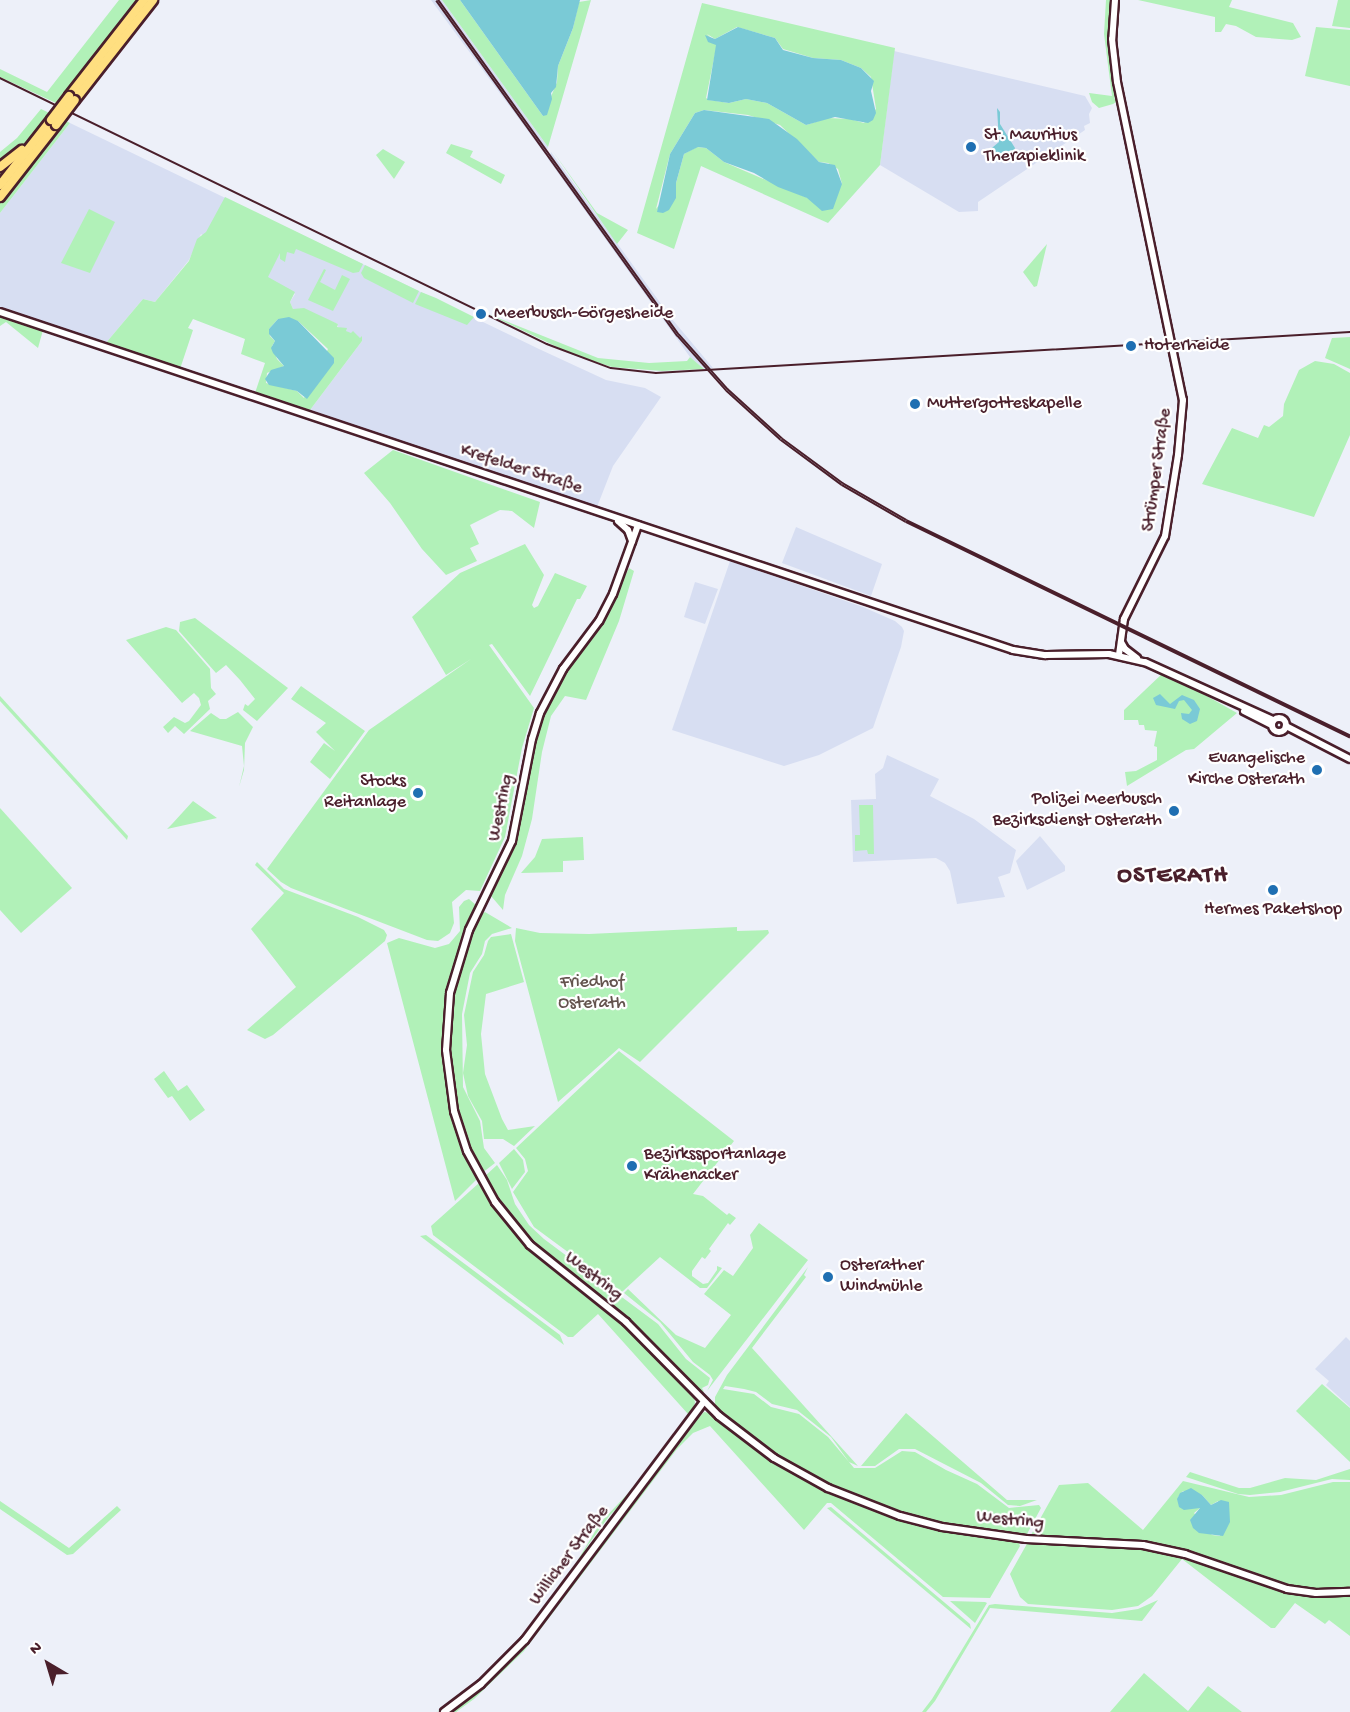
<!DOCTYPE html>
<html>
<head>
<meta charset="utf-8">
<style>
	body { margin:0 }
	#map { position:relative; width:1350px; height:1712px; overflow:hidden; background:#edf0f9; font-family:"Gochi Hand",sans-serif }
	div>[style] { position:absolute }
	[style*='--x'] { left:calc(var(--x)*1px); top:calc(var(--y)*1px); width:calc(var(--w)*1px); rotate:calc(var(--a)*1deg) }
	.built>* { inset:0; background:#d7def2 }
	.green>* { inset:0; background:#b1f1b8 }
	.water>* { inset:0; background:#7acad6 }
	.roads { filter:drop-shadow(2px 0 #4a1f2b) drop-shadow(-2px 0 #4a1f2b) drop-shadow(0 2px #4a1f2b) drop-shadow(0 -2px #4a1f2b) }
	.secondary>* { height:6px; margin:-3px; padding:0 3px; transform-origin:3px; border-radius:3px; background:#fff }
	.secondary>.ring { margin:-3px; padding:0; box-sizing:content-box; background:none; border:6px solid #fff; border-radius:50% }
	.motorway>* { height:8px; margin:-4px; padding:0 4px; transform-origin:4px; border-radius:4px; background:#ffdf80 }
	.tram>* { height:1.5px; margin:-0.75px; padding:0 0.75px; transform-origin:0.75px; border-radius:0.75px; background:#4a1f2b }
	.rail>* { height:4px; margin-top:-2px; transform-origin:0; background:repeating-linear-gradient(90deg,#fff 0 4.5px,#4a1f2b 0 9px); box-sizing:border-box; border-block:2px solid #4a1f2b }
	.bridges { filter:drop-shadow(2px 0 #4a1f2b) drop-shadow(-2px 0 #4a1f2b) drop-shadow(0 2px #4a1f2b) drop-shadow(0 -2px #4a1f2b) }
	.motorway-bridge>* { height:8px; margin:-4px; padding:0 4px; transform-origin:4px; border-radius:4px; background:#ffdf80 }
	.dots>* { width:16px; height:16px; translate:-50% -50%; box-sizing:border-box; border:3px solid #fff; border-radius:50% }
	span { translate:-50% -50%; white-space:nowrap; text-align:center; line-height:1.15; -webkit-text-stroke:4.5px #fff; paint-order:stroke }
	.poi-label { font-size:18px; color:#4a1f2b }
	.left { translate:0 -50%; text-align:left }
	.right { translate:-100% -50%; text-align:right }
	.street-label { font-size:18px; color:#4a1f2b }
	.park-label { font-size:18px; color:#64544e }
	.district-label { font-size:24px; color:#4a1f2b; font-weight:700; letter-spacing:1.5px }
	.north { position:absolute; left:18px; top:1634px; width:60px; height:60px; -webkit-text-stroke:4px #fff; paint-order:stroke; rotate:322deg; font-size:16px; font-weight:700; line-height:24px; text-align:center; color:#4a1f2b }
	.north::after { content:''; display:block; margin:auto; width:21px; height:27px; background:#4a1f2b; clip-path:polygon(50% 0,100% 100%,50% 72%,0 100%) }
</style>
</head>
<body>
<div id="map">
	<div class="built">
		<div style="clip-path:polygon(431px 0,442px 0,548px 147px,545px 154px)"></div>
		<div style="clip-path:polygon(894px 51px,1085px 96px,1092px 108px,1089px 114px,1090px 123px,1084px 126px,1085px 130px,978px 202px,978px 211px,959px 212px,880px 165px)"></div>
		<div style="clip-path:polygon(70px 123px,539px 349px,606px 380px,645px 388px,661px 397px,613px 466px,597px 507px,310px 410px,362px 341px,337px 326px,338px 324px,301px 310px,293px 309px,290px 302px,295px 294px,261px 278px,201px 234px,189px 260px,155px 302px,143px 299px,105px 344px,0 307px,0 213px)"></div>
		<div style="clip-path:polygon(551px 152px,672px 319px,713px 368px,704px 369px,690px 357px,548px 159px)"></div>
		<div style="clip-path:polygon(796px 527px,882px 564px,871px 596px,782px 563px)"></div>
		<div style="clip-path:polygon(730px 561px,863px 607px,895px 621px,902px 627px,904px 631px,901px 647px,873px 728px,819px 755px,784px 766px,672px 730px)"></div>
		<div style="clip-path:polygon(695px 582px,718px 589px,705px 624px,684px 617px)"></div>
		<div style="clip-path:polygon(887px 755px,939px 779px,930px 796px,974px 819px,1016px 850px,1010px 873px,998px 877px,1005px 897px,957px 904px,950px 871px,945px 863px,936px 858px,853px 862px,851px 800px,876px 799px,875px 774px,883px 768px)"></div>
		<div style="clip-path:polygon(1040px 836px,1065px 866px,1065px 871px,1027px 890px,1016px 861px)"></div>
		<div style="clip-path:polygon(1346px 1337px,1350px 1341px,1350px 1407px,1326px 1385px,1329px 1381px,1315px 1369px)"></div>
	</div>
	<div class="green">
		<div style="clip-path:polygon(119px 0,137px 0,56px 103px,0 77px,0 69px,47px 92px)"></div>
		<div style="clip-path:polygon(442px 0,460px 0,543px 116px,557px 82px,558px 66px,573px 28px,579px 2px,591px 0,548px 147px)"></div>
		<div style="clip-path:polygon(1106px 0,1112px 0,1110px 35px,1117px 98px,1114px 97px,1116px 102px,1113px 104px,1099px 108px,1092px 102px,1089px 93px,1112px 96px,1104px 34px)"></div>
		<div style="clip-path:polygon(1138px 0,1232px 0,1229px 7px,1293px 23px,1301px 37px,1292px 40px,1256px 37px,1236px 26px,1226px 24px,1221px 32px,1215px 32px,1215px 17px)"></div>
		<div style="clip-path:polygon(1338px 0,1350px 0,1350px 28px,1332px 26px)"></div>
		<div style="clip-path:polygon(evenodd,702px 3px,895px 48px,880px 165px,828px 223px,701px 166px,674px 249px,637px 233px,702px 3px,737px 27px,775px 38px,783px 49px,813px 58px,841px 60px,861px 68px,871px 77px,876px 109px,864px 123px,850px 119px,828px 118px,806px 125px,767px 103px,746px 99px,729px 103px,709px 100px,706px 98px,717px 44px,707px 34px,715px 39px,737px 27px,702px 3px,704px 110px,748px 115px,780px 125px,819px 162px,828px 163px,838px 169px,842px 184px,810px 199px,724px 162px,706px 148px,697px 147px,684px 154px,676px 183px,656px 209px,670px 154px,695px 113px,704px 110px)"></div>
		<div style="clip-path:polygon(1316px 27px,1350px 30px,1350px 86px,1305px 76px)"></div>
		<div style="clip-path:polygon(41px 109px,70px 123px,0 213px,0 152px,17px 138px)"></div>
		<div style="clip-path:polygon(451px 144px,473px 151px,470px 157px,505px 175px,501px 184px,446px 153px)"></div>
		<div style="clip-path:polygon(383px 149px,405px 162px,394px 179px,376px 155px)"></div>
		<div style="clip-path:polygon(552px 150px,597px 213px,628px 230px,617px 244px)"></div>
		<div style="clip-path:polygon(evenodd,225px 197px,363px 264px,359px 272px,353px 273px,296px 249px,294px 254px,287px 252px,285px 262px,280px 259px,280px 253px,268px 277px,295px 292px,290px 302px,293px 309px,304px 308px,338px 324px,337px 327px,347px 328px,346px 331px,351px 333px,353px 331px,360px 338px,362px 336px,362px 341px,310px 410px,255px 393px,265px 363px,241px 354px,245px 339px,193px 319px,188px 328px,193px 330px,180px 369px,105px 344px,143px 299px,155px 302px,189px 261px,197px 239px,206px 232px,225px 197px,278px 319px,298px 321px,328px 349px,304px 398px,297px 391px,266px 383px,267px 373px,284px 366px,277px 359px,272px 346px,275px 341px,270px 336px,269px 329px,278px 319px)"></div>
		<div style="clip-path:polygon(89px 209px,115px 222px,90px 273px,61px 263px)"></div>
		<div style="clip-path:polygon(1047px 244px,1037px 286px,1034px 287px,1023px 272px)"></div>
		<div style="clip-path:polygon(365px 265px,419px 291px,413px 303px,364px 278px,361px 273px)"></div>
		<div style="clip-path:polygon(324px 269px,326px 270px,320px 282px,335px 290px,342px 275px,350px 279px,333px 311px,308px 300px)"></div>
		<div style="clip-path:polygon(421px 292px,436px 298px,474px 317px,467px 325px,415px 304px)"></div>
		<div style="clip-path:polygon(0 307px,45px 323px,38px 348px,6px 322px,0 326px)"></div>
		<div style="clip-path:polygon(488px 314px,598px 358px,649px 363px,687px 361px,690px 357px,704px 369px,662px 371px,612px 367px,574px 355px)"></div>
		<div style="clip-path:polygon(1350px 337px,1350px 369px,1325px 358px,1332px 338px)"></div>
		<div style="clip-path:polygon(1315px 361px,1334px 364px,1350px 373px,1350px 435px,1314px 517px,1202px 484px,1232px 428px,1258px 438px,1264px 425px,1269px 427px,1283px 416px,1284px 404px,1299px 370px)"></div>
		<div style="clip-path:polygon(393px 450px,540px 502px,534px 528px,512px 511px,500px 510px,470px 525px,479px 544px,470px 548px,477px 561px,446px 575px,422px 549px,390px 503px,364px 473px)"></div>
		<div style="clip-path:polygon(525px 544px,544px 575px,532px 605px,534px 608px,538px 606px,555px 573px,587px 586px,580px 599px,577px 599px,530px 696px,492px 644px,489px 645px,534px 708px,522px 748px,505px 837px,480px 891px,466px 890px,452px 902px,454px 923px,450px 933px,438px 941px,427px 940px,291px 888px,281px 882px,267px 869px,369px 730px,471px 659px,446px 675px,412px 617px,460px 573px)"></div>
		<div style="clip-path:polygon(629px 568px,634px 571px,619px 621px,586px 700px,565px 696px,551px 716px,542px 752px,532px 819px,522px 856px,505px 895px,503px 910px,491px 896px,514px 843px,522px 813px,530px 759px,541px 717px,567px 666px,605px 616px)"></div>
		<div style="clip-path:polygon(195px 618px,288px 688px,257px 721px,243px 710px,245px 704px,248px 706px,255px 699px,240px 680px,226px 665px,216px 673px,179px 631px,180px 622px)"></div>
		<div style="clip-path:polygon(166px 627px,176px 630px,210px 669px,211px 688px,216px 694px,208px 701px,210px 709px,184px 734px,175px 726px,168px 733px,163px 727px,174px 717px,185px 723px,189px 721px,201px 705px,199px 698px,194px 693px,182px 703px,126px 640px)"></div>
		<div style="clip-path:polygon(1164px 672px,1237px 713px,1194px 749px,1186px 750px,1127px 786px,1125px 772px,1136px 771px,1157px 760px,1157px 747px,1154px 746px,1157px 731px,1145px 730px,1144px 725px,1139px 725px,1138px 720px,1124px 720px,1124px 710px)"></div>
		<div style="clip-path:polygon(301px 686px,365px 731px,330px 779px,310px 762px,324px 743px,335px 751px,316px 732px,326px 723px,291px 699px)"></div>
		<div style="clip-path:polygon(0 696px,128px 836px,127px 840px,0 701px)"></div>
		<div style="clip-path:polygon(238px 712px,253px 727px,245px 743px,244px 770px,239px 787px,244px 766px,242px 746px,190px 731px,211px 713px,220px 719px,226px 719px)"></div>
		<div style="clip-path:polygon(193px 801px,217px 818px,167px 829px,172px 824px)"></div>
		<div style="clip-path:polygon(859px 805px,873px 805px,874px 854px,868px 854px,867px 850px,855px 851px,855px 835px,860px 835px)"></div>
		<div style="clip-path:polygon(0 808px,72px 888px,21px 933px,0 910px)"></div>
		<div style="clip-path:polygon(583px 837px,584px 860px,563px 861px,563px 872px,521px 873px,535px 857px,542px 839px)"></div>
		<div style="clip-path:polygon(257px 862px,284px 889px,358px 917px,384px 930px,387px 935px,385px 941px,273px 1035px,265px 1039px,247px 1030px,296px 987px,251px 929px,284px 893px,255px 865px)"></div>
		<div style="clip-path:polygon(469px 899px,477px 906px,462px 941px,451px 982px,445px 1058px,450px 1099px,477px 1179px,455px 1201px,387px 943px,399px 938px,435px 948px,449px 944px,460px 931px,459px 907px,464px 901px)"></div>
		<div style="clip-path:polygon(485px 912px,512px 928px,492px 934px,485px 941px,482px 954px,470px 973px,462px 1014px,463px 1087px,480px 1121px,484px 1148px,495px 1163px,482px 1173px,466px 1140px,456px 1106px,449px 1034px,457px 978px,472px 931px,480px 915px)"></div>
		<div style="clip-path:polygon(737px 927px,737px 931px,768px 930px,769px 933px,640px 1062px,619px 1048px,558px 1102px,515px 941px,516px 928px,540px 933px,589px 934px)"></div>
		<div style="clip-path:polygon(511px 934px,524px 982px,486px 994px,481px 1034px,485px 1074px,502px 1119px,508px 1130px,535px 1126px,514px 1146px,503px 1139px,484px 1139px,482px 1121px,468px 1096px,463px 1073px,467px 1045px,464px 1015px,473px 972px,484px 955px,488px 941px,491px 937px)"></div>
		<div style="clip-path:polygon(619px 1051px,734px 1141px,693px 1194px,703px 1196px,727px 1215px,729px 1213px,736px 1218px,730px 1225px,728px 1223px,709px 1249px,711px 1251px,705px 1259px,702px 1257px,692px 1271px,692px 1276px,703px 1284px,708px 1283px,717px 1270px,717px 1266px,722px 1268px,707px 1288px,700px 1288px,660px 1257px,622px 1292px,534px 1227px,513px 1192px,528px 1171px,525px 1159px,516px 1148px)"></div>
		<div style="clip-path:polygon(164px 1071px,178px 1091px,187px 1085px,205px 1110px,190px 1121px,172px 1096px,168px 1098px,154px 1079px)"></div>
		<div style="clip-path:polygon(514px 1149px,523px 1160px,525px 1172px,512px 1189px,499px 1163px)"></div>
		<div style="clip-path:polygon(497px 1165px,507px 1180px,515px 1204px,529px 1225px,544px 1239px,658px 1324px,686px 1359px,710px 1378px,708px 1385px,702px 1388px,704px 1392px,693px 1387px,640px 1332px,534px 1245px,497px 1201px,484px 1177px)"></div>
		<div style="clip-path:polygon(479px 1183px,509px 1225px,534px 1252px,616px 1316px,694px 1396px,695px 1403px,688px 1419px,631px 1495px,610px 1515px,588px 1545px,574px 1572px,524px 1638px,479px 1683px,458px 1700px,436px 1712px,478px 1682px,518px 1643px,563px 1585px,600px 1523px,636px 1485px,688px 1414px,598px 1314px,573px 1337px,568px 1337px,433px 1235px,431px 1226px)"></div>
		<div style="clip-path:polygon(759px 1223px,808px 1260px,707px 1391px,713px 1380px,710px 1375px,693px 1362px,660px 1322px,624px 1293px,628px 1289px,676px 1335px,705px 1348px,731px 1315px,704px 1294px,724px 1270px,733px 1276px,753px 1248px,750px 1235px)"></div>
		<div style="clip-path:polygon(426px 1235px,560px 1335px,564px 1345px,420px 1236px)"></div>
		<div style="clip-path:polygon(808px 1267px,804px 1275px,806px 1277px,752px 1348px,858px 1466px,849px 1462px,831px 1437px,797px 1410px,772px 1404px,756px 1392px,744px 1389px,725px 1386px,723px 1389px,754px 1394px,771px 1407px,799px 1414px,828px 1437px,854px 1468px,875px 1468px,902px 1451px,915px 1452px,946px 1470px,977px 1484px,1009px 1508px,1039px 1505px,1041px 1508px,1027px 1534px,1022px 1537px,919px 1520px,840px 1491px,785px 1462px,715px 1408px,715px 1397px,727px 1375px)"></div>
		<div style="clip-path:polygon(1322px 1384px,1350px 1408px,1350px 1462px,1296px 1411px)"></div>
		<div style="clip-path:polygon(704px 1412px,711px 1413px,765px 1454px,809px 1481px,863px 1506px,940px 1530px,1018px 1541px,1020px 1546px,990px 1598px,943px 1597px,831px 1503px,827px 1503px,804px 1530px,710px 1426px,693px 1433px,677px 1449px,524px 1651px,474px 1699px,456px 1712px,448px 1712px,490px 1680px,520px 1649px,680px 1437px)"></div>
		<div style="clip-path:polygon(906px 1413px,1007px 1500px,1037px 1500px,1020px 1506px,1008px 1505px,981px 1483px,915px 1449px,899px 1449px,875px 1466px,861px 1466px)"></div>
		<div style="clip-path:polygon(1350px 1469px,1350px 1480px,1332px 1479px,1280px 1492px,1250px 1495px,1238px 1494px,1186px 1477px,1190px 1472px,1239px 1488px,1250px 1488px,1285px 1478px,1316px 1480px)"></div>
		<div style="clip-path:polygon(evenodd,1183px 1481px,1249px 1497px,1281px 1495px,1333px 1482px,1350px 1482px,1350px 1589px,1320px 1591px,1294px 1588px,1208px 1558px,1152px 1544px,1113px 1539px,1037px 1537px,1031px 1535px,1059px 1485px,1088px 1483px,1143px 1530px,1183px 1481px,1183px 1491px,1202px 1495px,1211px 1505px,1218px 1501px,1220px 1536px,1212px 1535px,1194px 1513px,1200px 1508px,1178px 1497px,1183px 1491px)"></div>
		<div style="clip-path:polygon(0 1501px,69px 1548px,117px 1506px,121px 1510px,73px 1554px,67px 1555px,0 1509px)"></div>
		<div style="clip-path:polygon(831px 1507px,970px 1624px,971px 1629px,827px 1508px)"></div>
		<div style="clip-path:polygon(1028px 1542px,1117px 1544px,1163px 1550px,1206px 1562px,1279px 1589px,1301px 1594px,1350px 1594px,1350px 1636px,1329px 1620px,1325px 1624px,1295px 1603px,1275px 1628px,1271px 1628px,1182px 1559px,1152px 1596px,1138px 1606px,1112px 1610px,1028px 1604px,1020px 1597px,1010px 1574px)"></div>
		<div style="clip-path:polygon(1158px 1600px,1142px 1621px,990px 1608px,935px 1701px,926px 1712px,922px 1712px,932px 1699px,989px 1605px,995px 1604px,1112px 1613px,1138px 1609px)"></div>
		<div style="clip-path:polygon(950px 1601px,985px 1602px,987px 1603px,975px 1623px)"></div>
		<div style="clip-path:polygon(1144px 1673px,1188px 1711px,1208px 1686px,1242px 1712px,1110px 1712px)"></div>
	</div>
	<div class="water">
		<div style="clip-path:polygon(460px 0,580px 0,573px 28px,558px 66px,556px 87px,551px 93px,552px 99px,547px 115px,543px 116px)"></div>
		<div style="clip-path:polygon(738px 27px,775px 38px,783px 50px,813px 58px,841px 60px,861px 68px,874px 81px,871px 91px,876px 113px,873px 120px,868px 123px,835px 117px,806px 125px,767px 103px,746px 99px,729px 103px,707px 100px,716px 45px,708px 42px,705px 35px,715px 39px)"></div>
		<div style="clip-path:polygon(997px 108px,1000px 112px,1000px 124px,1015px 148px,1012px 157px,1001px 162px,992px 160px,987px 152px,999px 142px)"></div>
		<div style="clip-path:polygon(704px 110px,769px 119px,797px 139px,819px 162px,835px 165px,842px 184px,833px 209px,822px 211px,807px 198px,778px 187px,754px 173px,724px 162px,706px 148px,698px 147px,684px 154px,676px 183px,676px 198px,669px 210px,663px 213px,657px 212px,670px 154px,695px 113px)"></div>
		<div style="clip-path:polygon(289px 317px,298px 321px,334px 358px,334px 363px,307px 399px,297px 391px,269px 385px,265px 379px,271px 370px,284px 366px,273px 353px,271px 348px,275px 341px,269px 334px,269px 329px,278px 319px)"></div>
		<div style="clip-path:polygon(1160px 694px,1170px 704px,1182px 695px,1194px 700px,1200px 709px,1197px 721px,1190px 724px,1182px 719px,1181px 713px,1189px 714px,1192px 710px,1184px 700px,1179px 701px,1175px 709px,1156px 705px,1153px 698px)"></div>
		<div style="clip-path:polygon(1191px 1488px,1202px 1495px,1211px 1505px,1221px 1500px,1229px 1502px,1230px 1522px,1223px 1536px,1199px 1533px,1193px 1528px,1190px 1520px,1200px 1508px,1184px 1510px,1179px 1507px,1177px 1499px,1180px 1493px)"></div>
	</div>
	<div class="roads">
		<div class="secondary">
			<div style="--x:1115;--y:0;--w:39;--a:94"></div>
			<div style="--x:1112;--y:39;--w:43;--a:83.4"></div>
			<div style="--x:1117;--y:82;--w:325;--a:78.3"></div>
			<div style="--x:1183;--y:400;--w:55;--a:95.2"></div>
			<div style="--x:1178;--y:455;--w:82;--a:99.1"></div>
			<div style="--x:1165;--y:536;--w:93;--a:116.3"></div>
			<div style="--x:1124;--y:619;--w:36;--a:98"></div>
			<div style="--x:0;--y:312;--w:1068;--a:18.45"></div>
			<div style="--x:1013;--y:650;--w:33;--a:9"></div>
			<div style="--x:1046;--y:655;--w:63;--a:-0.9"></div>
			<div style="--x:1109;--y:654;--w:37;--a:13"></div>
			<div style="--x:1145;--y:662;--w:141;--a:24.4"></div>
			<div style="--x:618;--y:521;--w:13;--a:42"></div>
			<div style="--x:628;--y:530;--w:12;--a:70"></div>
			<div style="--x:638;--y:525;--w:73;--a:109.9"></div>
			<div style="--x:613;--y:594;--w:30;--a:117"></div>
			<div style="--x:599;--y:621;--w:60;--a:126.9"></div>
			<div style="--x:563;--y:669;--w:50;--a:117.6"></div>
			<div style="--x:540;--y:713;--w:27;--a:107"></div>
			<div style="--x:532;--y:739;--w:104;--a:101.1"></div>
			<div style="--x:512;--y:841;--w:99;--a:115.8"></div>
			<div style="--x:469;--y:930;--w:66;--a:106.8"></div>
			<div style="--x:450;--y:993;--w:57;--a:94"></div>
			<div style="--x:446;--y:1050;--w:62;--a:82.5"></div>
			<div style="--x:454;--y:1111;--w:42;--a:72"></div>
			<div style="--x:467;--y:1151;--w:58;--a:61.2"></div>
			<div style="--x:495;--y:1202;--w:55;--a:50.9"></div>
			<div style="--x:530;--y:1245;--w:123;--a:38.7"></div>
			<div style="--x:626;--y:1322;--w:132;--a:45.3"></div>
			<div style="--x:719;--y:1416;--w:69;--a:37.4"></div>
			<div style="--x:774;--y:1458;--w:62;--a:29.1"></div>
			<div style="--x:828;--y:1488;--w:77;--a:21.3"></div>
			<div style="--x:900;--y:1516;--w:43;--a:14.7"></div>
			<div style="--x:942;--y:1527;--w:85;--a:8.1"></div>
			<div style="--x:1026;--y:1539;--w:117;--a:2.9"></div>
			<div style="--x:1143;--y:1545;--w:43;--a:12.1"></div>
			<div style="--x:1185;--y:1554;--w:108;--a:18.9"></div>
			<div style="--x:1287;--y:1589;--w:29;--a:8"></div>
			<div style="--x:1316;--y:1593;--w:34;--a:-2"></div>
			<div style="--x:1121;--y:642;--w:8;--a:60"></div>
			<div style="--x:1125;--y:649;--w:15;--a:37"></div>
			<div style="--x:1244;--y:711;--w:31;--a:27"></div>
			<div class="ring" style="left:1272px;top:718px;width:8px;height:8px"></div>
			<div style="--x:1286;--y:726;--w:72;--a:27.3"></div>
			<div style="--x:444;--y:1712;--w:46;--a:-37.1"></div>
			<div style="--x:481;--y:1684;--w:62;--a:-45"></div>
			<div style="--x:525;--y:1640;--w:298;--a:-53.1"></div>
		</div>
		<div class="motorway">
			<div style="--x:69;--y:96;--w:122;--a:-52"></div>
			<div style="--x:75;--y:100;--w:127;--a:-52"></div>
			<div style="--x:0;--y:167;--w:28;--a:-38"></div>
			<div style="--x:0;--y:185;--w:83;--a:-51.9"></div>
			<div style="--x:0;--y:197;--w:91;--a:-52.1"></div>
		</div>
	</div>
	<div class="tram">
		<div style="--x:0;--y:78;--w:608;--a:25.93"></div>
		<div style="--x:547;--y:344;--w:68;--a:20.6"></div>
		<div style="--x:611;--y:368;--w:45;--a:6.3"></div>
		<div style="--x:656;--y:373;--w:695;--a:-3.38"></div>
	</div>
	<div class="rail">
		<div style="--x:437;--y:0;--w:413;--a:54.3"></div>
		<div style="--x:678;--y:335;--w:74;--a:48.3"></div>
		<div style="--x:727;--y:390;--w:73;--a:42.2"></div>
		<div style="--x:781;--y:439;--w:76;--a:36.4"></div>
		<div style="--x:842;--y:484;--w:74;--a:30"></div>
		<div style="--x:906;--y:521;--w:494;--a:25.9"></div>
	</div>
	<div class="bridges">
		<div class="motorway-bridge">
			<div style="--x:51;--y:120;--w:30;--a:-53"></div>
			<div style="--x:56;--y:125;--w:31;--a:-53"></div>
		</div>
	</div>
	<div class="dots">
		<div style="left:971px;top:147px;background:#1f6fb2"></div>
		<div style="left:481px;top:314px;background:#1f6fb2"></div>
		<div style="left:1131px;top:346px;background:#1f6fb2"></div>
		<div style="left:915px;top:404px;background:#1f6fb2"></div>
		<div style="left:1317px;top:770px;background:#1f6fb2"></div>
		<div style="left:418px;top:793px;background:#1f6fb2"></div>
		<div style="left:1174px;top:811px;background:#1f6fb2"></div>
		<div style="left:1273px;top:890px;background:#1f6fb2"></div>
		<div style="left:632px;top:1166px;background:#1f6fb2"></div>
		<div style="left:828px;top:1277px;background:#1f6fb2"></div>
	</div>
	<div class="poi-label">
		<span class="left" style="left:984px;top:147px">St. Mauritius<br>Therapieklinik</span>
		<span class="left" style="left:494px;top:314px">Meerbusch-Görgesheide</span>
		<span class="left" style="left:1144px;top:346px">Hoterheide</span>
		<span class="left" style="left:927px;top:404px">Muttergotteskapelle</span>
		<span class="right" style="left:1305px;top:770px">Evangelische<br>Kirche Osterath</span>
		<span class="right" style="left:406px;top:793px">Stocks<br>Reitanlage</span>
		<span class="right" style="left:1162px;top:811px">Polizei Meerbusch<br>Bezirksdienst Osterath</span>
		<span style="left:1273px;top:910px">Hermes Paketshop</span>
		<span class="left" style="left:644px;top:1166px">Bezirkssportanlage<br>Krähenacker</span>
		<span class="left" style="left:840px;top:1277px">Osterather<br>Windmühle</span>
	</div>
	<div class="street-label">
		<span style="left:521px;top:470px;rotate:18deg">Krefelder Straße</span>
		<span style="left:1158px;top:470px;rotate:-82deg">Strümper Straße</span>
		<span style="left:502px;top:808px;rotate:-78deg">Westring</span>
		<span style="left:593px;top:1277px;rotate:38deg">Westring</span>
		<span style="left:1010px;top:1521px;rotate:6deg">Westring</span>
		<span style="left:570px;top:1556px;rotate:-53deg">Willicher Straße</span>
	</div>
	<div class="park-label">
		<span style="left:592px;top:994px">Friedhof<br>Osterath</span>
	</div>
	<div class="district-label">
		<span style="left:1173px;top:877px">OSTERATH</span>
	</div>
	<div class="north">N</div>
</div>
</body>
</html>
